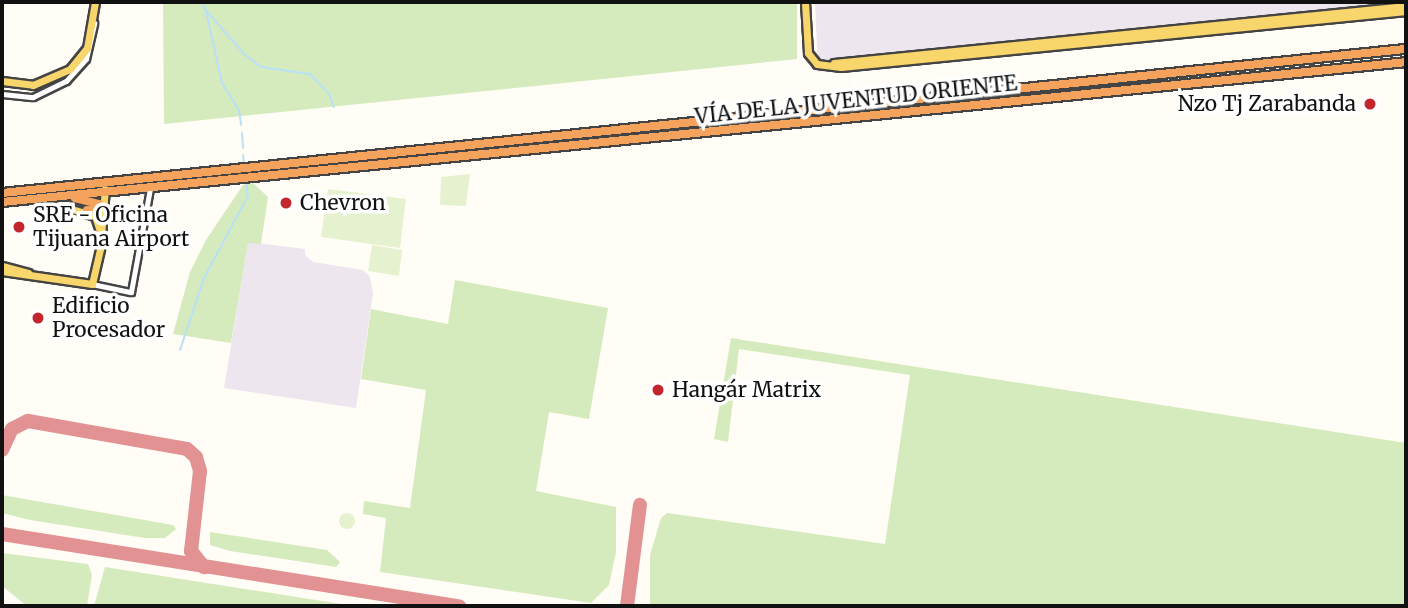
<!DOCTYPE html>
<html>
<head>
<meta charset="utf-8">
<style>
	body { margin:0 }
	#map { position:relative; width:1408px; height:608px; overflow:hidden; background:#fffdf5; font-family:Merriweather,serif }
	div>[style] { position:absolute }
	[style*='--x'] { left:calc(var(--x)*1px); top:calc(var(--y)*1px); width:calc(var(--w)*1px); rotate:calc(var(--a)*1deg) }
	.industrial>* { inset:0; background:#eee6ef }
	.green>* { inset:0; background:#d5ebbd }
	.pitch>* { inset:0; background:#e6f2cf }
	.round { border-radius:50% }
	.stream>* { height:2px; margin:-1px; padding:0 1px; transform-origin:1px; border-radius:1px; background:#b9e0f7 }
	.taxiway>* { height:14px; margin:-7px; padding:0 7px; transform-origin:7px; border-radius:7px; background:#e29292 }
	.roads { filter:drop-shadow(2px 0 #444) drop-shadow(-2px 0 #444) drop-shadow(0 2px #444) drop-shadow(0 -2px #444) }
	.minor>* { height:5px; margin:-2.5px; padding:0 2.5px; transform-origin:2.5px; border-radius:2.5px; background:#fff }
	.major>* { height:7px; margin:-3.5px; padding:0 3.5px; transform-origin:3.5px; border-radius:3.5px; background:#f9d66b }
	.highway>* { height:8px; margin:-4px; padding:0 4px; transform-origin:4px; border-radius:4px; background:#f5a25d }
	.dots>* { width:19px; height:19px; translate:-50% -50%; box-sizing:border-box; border:4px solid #fff; border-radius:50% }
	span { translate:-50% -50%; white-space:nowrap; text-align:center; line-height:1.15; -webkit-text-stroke:7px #fff; paint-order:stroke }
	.street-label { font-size:21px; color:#111 }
	.poi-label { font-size:21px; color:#111 }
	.right { translate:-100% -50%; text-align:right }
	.left { translate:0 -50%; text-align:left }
	.frame { position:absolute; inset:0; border:4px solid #111; pointer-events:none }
</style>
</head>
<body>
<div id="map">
	<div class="industrial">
		<div style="clip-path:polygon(815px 2px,1406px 2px,1406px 13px,818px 72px)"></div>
		<div style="clip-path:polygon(248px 242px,305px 249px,305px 255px,313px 262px,363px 270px,370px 277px,373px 293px,356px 408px,224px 388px)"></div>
	</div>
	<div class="green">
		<div style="clip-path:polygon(163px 2px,797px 2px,797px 59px,164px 124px)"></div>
		<div style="clip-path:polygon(253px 183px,268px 197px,261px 244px,248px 243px,231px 343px,173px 334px,190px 272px,206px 240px,243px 185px)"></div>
		<div style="clip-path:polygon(455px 280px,608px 308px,589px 419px,549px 412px,536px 491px,616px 507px,616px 552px,609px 585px,591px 603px,380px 572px,386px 518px,363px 514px,364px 501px,410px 508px,426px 390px,361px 379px,371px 309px,448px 324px)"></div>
		<div style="clip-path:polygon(731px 338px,1406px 443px,1406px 606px,650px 606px,650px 555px,661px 518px,667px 513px,885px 544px,910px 375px,739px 349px,728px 442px,714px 439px)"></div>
		<div style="clip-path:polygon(2px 495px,173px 525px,176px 529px,165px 538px,145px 538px,30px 520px,2px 513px)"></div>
		<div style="clip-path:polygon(210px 532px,327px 550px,340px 562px,336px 567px,230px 551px,210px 545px)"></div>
		<div style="clip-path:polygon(2px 553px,88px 564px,92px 575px,87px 606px,27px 606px,2px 586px)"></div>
		<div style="clip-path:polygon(105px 567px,354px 606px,94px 606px)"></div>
	</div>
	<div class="pitch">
		<div style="clip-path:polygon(470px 174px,466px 206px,440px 205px,441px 177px)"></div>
		<div style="clip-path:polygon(328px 189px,406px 199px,400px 248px,321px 237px)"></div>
		<div style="clip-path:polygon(372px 245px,402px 250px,399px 276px,368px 271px)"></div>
		<div class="round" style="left:339px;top:513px;width:16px;height:16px"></div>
	</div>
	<div class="stream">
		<div style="--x:205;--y:2;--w:5;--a:112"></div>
		<div style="--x:203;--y:7;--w:64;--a:48.8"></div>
		<div style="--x:245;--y:55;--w:20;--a:37"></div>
		<div style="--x:261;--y:67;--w:49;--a:8.1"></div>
		<div style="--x:310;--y:74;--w:28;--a:46"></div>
		<div style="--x:329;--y:94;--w:14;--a:69"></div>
		<div style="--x:206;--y:11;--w:74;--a:77.5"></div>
		<div style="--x:222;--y:83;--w:32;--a:58"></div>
		<div style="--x:239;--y:110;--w:15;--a:82"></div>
		<div style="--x:242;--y:133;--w:15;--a:86"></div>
		<div style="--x:243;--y:155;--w:10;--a:84"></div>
		<div style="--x:180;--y:350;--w:76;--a:-71.6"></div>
		<div style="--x:204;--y:278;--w:93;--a:-61.8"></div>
		<div style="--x:248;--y:196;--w:15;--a:-98"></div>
	</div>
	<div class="taxiway">
		<div style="--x:2;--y:450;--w:23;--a:-65"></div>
		<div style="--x:12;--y:429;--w:18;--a:-27"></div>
		<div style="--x:28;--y:421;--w:161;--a:10"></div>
		<div style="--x:187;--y:449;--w:12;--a:42"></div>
		<div style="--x:196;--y:457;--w:15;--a:74"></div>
		<div style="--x:200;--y:471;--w:81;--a:96.4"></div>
		<div style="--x:191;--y:551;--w:21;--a:51"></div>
		<div style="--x:2;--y:534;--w:463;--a:9"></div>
		<div style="--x:627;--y:606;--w:102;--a:-82.7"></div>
	</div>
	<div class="roads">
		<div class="minor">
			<div style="--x:2;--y:94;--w:31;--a:6"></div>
			<div style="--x:33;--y:97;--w:37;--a:-26"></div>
			<div style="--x:66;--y:81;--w:30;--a:-48"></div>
			<div style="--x:86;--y:59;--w:37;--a:-77"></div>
			<div style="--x:92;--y:284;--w:40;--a:12"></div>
			<div style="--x:131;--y:292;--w:106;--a:-79.6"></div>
		</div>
		<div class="major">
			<div style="--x:805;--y:2;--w:51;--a:86.6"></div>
			<div style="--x:808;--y:53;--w:14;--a:51"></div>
			<div style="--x:817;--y:64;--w:24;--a:7"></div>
			<div style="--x:841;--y:67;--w:568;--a:-5.66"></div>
			<div style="--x:834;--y:63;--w:575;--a:-5.69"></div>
			<div style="--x:2;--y:81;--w:31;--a:7"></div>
			<div style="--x:33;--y:85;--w:40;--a:-23.4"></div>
			<div style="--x:70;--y:69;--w:27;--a:-51"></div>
			<div style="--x:87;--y:48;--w:47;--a:-80.1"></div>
			<div style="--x:75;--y:210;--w:21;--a:17"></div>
			<div style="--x:95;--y:216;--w:20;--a:72"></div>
			<div style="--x:2;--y:266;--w:27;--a:15"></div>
			<div style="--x:2;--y:271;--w:91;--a:8.2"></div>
			<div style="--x:92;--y:284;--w:37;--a:-77"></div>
			<div style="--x:100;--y:248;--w:59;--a:-85.2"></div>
		</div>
		<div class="highway">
			<div style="--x:2;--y:193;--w:1411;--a:-5.86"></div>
			<div style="--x:75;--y:198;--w:25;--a:14"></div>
			<div style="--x:99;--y:204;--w:6;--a:99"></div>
			<div style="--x:98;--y:210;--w:11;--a:180"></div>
			<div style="--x:2;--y:202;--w:1411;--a:-5.69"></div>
		</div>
	</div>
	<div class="dots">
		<div style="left:1370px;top:104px;background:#c4262e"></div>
		<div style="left:286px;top:203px;background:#c4262e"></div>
		<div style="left:19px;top:227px;background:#c4262e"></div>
		<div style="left:38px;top:318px;background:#c4262e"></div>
		<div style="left:658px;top:390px;background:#c4262e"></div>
	</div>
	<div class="street-label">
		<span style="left:856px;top:100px;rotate:-6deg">VÍA DE LA JUVENTUD ORIENTE</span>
	</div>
	<div class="poi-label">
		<span class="right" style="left:1356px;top:104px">Nzo Tj Zarabanda</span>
		<span class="left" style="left:300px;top:203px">Chevron</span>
		<span class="left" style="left:33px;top:227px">SRE - Oficina<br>Tijuana Airport</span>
		<span class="left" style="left:52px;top:318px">Edificio<br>Procesador</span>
		<span class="left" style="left:672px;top:390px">Hangár Matrix</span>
	</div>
	<div class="frame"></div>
</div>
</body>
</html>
